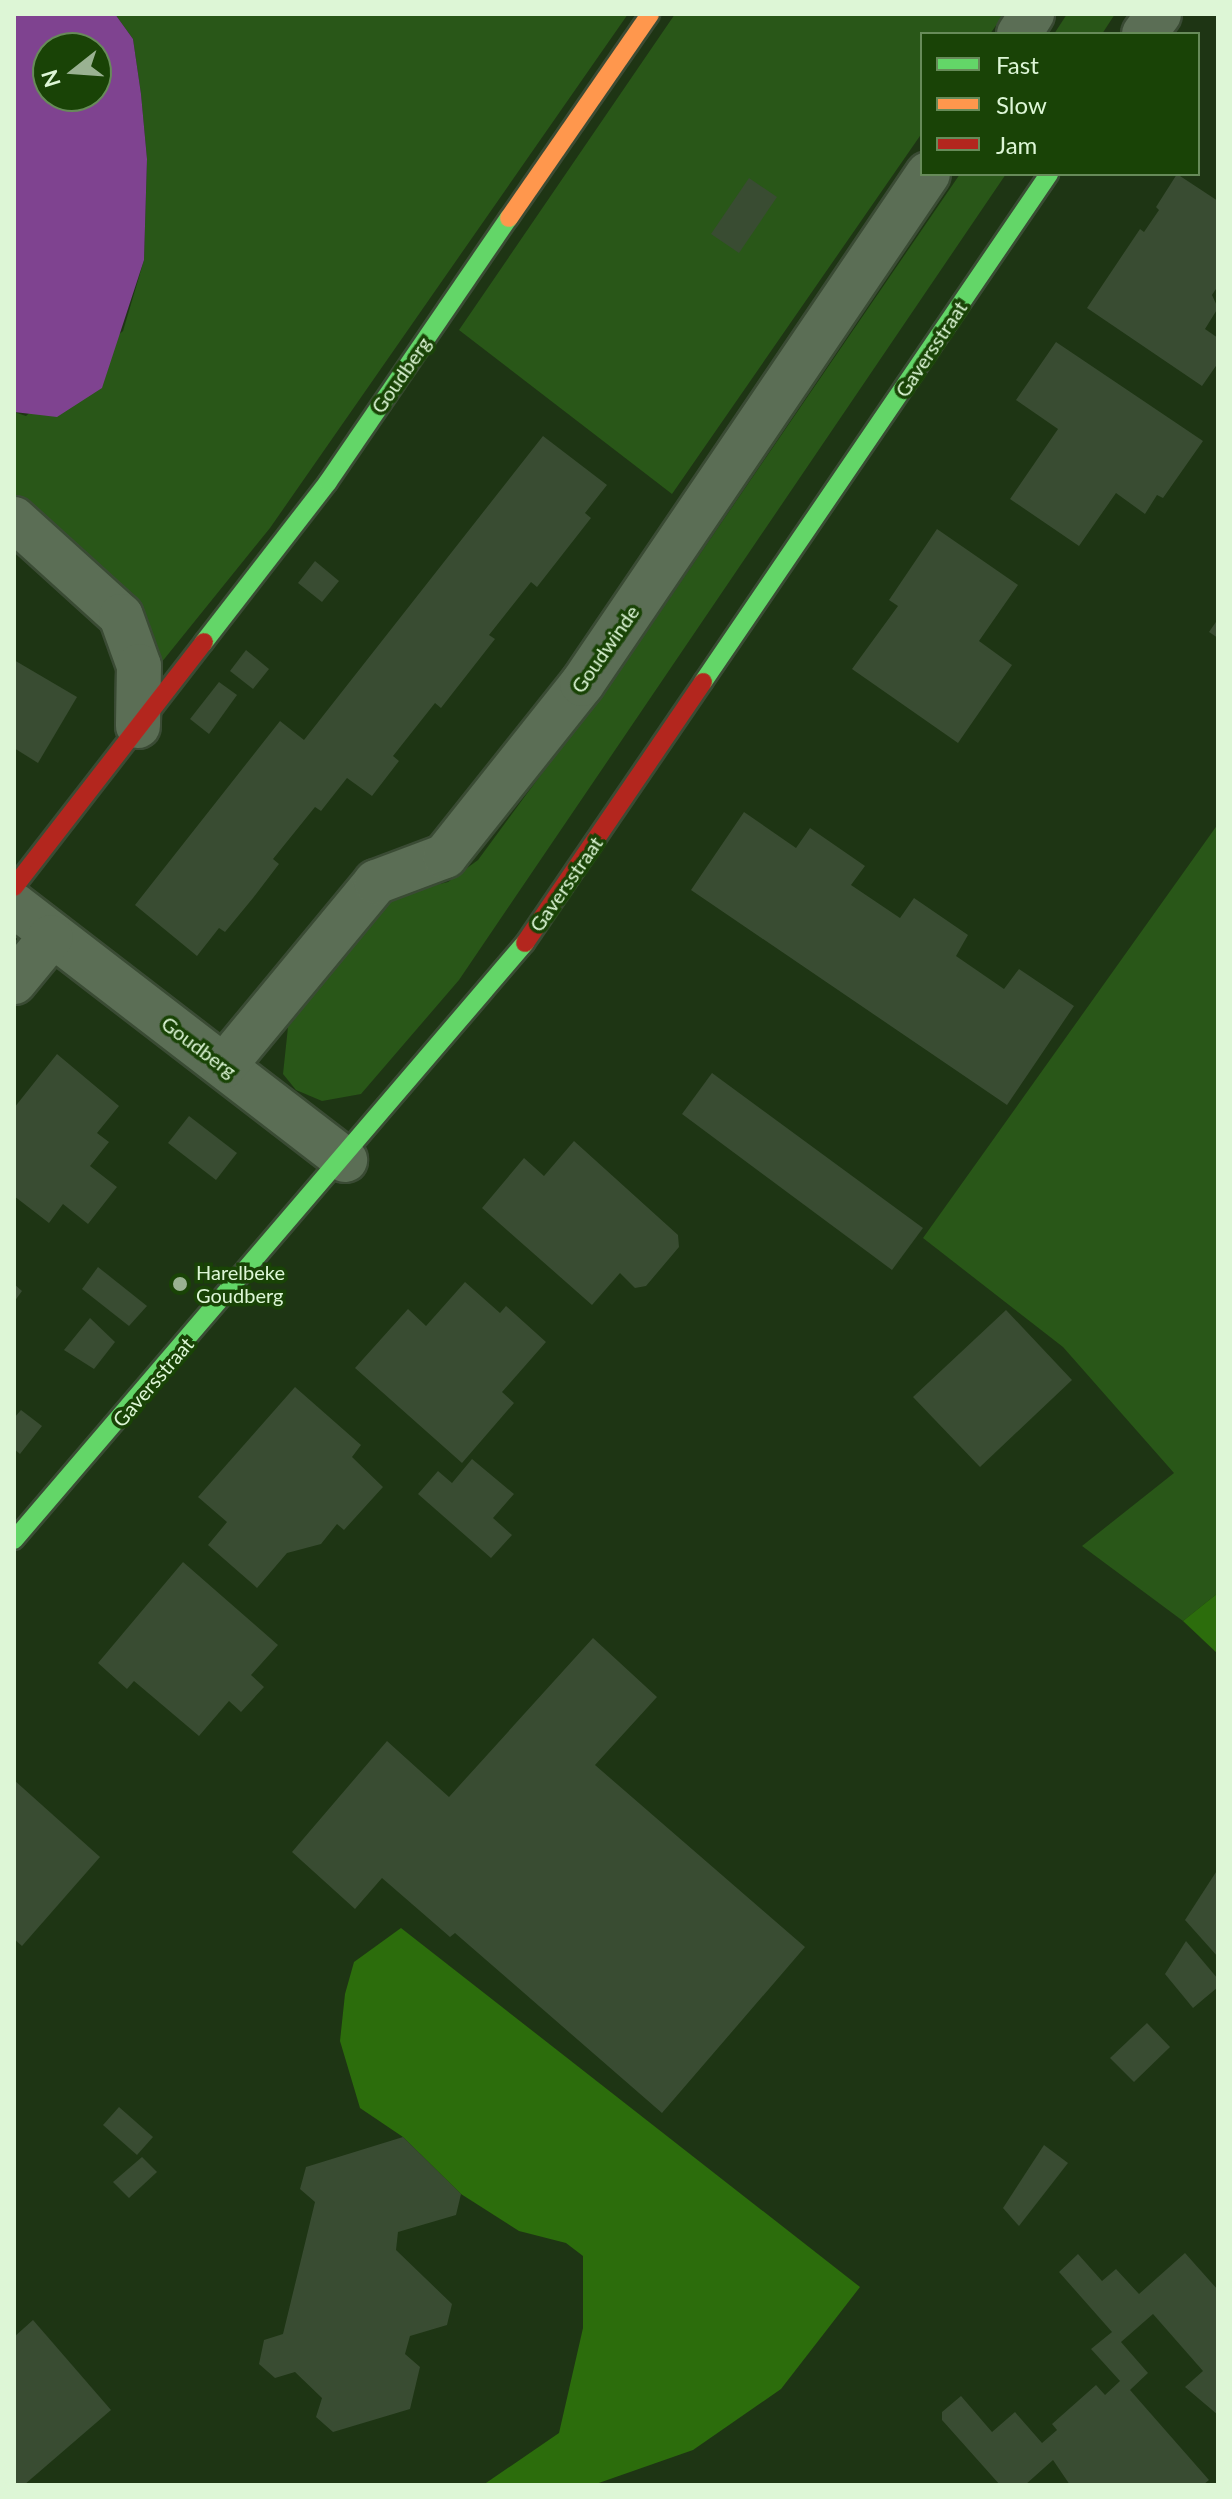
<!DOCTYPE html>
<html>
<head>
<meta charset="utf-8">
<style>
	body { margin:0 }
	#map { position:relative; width:1232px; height:2499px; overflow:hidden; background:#1e3514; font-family:Lato,sans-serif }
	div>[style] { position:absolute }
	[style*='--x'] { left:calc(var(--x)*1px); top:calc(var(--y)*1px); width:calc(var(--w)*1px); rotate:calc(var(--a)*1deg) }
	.green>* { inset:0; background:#295718 }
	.forest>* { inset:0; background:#2c6d0c }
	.water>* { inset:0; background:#7f4390 }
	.building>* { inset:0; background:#394c32 }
	.roads { filter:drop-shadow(2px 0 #3a4b34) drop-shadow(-2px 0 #3a4b34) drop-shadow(0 2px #3a4b34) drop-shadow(0 -2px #3a4b34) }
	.street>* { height:44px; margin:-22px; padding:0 22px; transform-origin:22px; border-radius:22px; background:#5b6e55 }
	.fast>* { height:18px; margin:-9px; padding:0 9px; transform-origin:9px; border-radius:9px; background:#63d668 }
	.slow>* { height:18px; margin:-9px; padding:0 9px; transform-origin:9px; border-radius:9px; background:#ff974d }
	.jam>* { height:18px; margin:-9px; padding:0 9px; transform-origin:9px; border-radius:9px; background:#b3261e }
	.dots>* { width:22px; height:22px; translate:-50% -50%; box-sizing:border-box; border:4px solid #194306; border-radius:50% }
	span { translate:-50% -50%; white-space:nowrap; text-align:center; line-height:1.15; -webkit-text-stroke:7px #194306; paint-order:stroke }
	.street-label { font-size:20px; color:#ddf6d6 }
	.poi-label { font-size:20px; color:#ddf6d6 }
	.left { translate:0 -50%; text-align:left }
	.frame { position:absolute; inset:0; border:16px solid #ddf6d6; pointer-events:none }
	.legend { position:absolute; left:920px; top:32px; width:280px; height:144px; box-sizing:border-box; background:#194306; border:2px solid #678b59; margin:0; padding:10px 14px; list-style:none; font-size:24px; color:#ddf6d6 }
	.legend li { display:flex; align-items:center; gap:16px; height:40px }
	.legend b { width:40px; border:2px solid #678b59 }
	.north { position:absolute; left:32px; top:32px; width:80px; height:80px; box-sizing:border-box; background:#194306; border:2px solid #678b59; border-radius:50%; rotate:253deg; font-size:22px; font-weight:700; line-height:32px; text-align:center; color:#ddf6d6 }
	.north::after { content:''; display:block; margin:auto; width:28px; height:36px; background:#9ab292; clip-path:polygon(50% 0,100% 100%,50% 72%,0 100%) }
</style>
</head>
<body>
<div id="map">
	<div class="green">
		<div style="clip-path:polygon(115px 14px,628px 14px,270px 528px,157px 668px,142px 613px,107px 573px,14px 495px,14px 412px,26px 416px,123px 331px,144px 260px,147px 159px,141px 94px,133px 39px)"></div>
		<div style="clip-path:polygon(675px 14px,1004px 14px,990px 34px,922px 34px,922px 133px,672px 494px,459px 330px)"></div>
		<div style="clip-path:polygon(1067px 14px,1115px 14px,1102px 34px,1054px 34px)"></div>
		<div style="clip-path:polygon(960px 174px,1006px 174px,459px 980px,361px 1094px,322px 1101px,296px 1090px,283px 1074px,288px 1027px,394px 895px,448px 882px,478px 860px,652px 624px)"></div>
		<div style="clip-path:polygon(1218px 824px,1218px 1593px,1183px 1621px,1082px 1546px,1174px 1473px,1063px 1347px,923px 1238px)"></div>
	</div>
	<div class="forest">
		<div style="clip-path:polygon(1218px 1593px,1218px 1654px,1183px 1621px)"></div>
		<div style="clip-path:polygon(401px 1928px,860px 2287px,781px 2389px,693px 2450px,593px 2485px,483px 2485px,559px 2433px,583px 2328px,583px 2256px,566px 2243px,519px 2231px,461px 2194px,403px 2137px,360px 2108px,340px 2041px,345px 1994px,354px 1962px)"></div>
	</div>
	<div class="water">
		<div style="clip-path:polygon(evenodd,14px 14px,115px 14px,133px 39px,141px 94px,147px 159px,144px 260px,102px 388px,57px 417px,14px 412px,14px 14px,48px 48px,96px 48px,96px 96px,48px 96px,48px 48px)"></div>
	</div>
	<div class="building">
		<div style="clip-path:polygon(1177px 174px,1218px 201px,1218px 286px,1212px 295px,1218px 308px,1205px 329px,1218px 338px,1218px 363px,1202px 386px,1087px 308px,1140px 229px,1144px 232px,1159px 210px,1156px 207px)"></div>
		<div style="clip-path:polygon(749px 178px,777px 197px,739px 253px,711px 234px)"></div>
		<div style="clip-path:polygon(1056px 342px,1203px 441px,1163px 498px,1157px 495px,1145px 514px,1116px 493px,1079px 546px,1010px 499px,1058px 429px,1016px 400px)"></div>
		<div style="clip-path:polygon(543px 436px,607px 485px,585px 513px,591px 518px,537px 587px,531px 582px,489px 635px,495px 639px,441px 708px,435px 703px,393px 756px,399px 761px,372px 796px,347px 778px,321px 811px,315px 807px,273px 859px,279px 864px,253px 898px,225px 932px,219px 928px,197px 956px,135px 905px,280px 721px,304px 740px)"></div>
		<div style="clip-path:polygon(937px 529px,1018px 585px,979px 641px,1012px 665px,958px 743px,852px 669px,898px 606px,889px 600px)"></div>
		<div style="clip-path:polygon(315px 561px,339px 581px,322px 602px,298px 583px)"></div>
		<div style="clip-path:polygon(1218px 619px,1218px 638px,1209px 632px)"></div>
		<div style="clip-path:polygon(246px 650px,269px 669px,253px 689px,230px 671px)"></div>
		<div style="clip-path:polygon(14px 660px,77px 697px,38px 763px,14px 748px)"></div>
		<div style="clip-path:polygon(219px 682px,237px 695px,209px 734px,190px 719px)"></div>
		<div style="clip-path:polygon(744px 812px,796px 848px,810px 828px,865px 866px,851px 885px,900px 918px,914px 898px,968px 935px,956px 956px,1004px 989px,1019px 969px,1074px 1006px,1007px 1105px,691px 890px)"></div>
		<div style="clip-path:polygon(57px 1054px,119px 1106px,97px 1133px,109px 1142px,90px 1166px,117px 1187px,88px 1224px,63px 1204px,49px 1223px,14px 1196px,14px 1108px)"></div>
		<div style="clip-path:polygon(712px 1073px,923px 1228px,892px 1270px,682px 1114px)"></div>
		<div style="clip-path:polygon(189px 1116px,237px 1153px,216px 1180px,168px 1143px)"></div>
		<div style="clip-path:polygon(574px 1141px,678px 1235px,679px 1247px,646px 1286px,635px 1288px,620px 1273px,592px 1305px,482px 1208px,524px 1158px,544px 1176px)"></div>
		<div style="clip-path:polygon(98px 1267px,147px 1306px,129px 1326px,82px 1289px)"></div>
		<div style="clip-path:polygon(465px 1282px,500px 1313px,506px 1306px,546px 1342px,502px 1392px,514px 1403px,462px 1463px,355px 1368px,408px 1309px,426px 1326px)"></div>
		<div style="clip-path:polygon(14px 1284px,22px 1291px,14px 1302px)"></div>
		<div style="clip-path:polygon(1006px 1310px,1072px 1380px,980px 1467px,913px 1397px)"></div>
		<div style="clip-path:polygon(90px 1318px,115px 1342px,94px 1369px,64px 1350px)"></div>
		<div style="clip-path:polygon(295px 1387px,361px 1445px,352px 1457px,383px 1487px,344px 1530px,337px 1524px,321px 1544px,287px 1553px,257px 1588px,208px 1545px,227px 1522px,198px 1497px)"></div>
		<div style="clip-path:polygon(21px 1410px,42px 1426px,20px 1454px,14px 1449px,14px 1418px)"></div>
		<div style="clip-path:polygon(472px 1459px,514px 1494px,493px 1518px,512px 1535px,491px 1558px,418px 1494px,438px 1471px,452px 1483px)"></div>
		<div style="clip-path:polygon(183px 1562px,278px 1645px,251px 1675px,264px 1687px,241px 1712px,229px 1701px,199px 1736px,134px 1681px,127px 1689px,98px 1663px)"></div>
		<div style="clip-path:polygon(593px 1638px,657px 1697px,595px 1765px,805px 1947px,662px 2113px,455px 1933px,450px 1937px,382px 1878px,355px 1909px,292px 1852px,387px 1741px,449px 1797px)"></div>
		<div style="clip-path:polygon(14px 1780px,100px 1857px,22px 1946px,14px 1939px)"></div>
		<div style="clip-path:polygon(1218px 1869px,1218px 1957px,1185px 1920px)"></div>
		<div style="clip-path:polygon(1186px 1941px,1218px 1979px,1218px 1987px,1193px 2008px,1165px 1974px)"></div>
		<div style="clip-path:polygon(1147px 2023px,1170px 2047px,1134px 2082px,1110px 2058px)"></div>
		<div style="clip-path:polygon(119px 2107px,153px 2137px,137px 2155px,103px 2125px)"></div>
		<div style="clip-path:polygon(403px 2137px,461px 2194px,456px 2215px,398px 2232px,396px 2250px,452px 2304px,447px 2325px,410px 2336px,405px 2354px,420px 2367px,410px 2409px,333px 2432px,316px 2417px,322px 2398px,295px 2372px,275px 2378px,259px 2364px,264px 2340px,283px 2334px,315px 2202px,300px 2189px,306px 2167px)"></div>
		<div style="clip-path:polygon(1044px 2145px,1068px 2163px,1019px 2226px,1003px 2208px)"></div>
		<div style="clip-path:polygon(142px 2157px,157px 2172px,129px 2198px,113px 2182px)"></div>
		<div style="clip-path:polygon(1185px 2253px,1218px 2290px,1218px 2415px,1185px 2387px,1203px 2371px,1153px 2314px,1121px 2342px,1148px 2373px,1130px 2390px,1209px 2480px,1203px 2485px,1070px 2485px,1053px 2460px,1025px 2485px,1000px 2485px,942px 2420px,942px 2412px,961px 2396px,992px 2432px,1015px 2412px,1042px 2443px,1057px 2430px,1052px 2424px,1096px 2385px,1105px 2395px,1120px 2381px,1091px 2349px,1112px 2332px,1059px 2272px,1078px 2254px,1102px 2281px,1116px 2269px,1139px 2294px)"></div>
		<div style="clip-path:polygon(33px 2320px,111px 2410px,24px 2485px,14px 2485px,14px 2337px)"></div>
	</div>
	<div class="roads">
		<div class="street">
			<div style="--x:1019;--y:34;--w:24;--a:-57"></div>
			<div style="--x:1144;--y:34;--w:25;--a:-53"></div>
			<div style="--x:14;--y:519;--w:144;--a:42.2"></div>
			<div style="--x:121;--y:616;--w:53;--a:70.2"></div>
			<div style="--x:139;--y:666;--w:60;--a:91"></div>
			<div style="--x:14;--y:905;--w:418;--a:37.6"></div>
			<div style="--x:14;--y:982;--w:58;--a:-50.6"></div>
			<div style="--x:224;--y:1066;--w:239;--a:-50.4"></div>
			<div style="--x:376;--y:882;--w:74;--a:-20.6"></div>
			<div style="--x:445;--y:856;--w:220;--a:-51.5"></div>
			<div style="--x:582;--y:684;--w:616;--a:-55.85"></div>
		</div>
		<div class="fast">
			<div style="--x:204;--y:642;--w:202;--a:-52.2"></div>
			<div style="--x:328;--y:482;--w:320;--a:-55.6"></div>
			<div style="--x:703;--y:682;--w:615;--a:-55.74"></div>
			<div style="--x:14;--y:1540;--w:786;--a:-49.44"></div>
		</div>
		<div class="slow">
			<div style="--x:509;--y:218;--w:248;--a:-55.3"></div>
		</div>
		<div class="jam">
			<div style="--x:14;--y:887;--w:310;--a:-52.2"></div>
			<div style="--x:525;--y:943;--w:316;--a:-55.7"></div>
		</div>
	</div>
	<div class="dots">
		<div style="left:180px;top:1284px;background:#9ab292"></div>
	</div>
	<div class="street-label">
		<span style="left:931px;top:349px;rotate:-56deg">Gaversstraat</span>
		<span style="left:401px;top:375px;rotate:-55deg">Goudberg</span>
		<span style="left:605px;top:649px;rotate:-55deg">Goudwinde</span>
		<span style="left:566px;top:884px;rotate:-55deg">Gaversstraat</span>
		<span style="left:199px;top:1047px;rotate:37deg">Goudberg</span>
		<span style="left:153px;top:1382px;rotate:-49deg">Gaversstraat</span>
	</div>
	<div class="poi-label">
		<span class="left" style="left:196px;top:1284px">Harelbeke<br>Goudberg</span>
	</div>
	<div class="frame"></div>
	<ul class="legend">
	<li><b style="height:10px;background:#63d668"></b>Fast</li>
	<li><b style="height:10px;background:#ff974d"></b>Slow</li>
	<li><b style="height:10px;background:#b3261e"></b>Jam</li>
	</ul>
	<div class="north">N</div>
</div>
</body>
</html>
